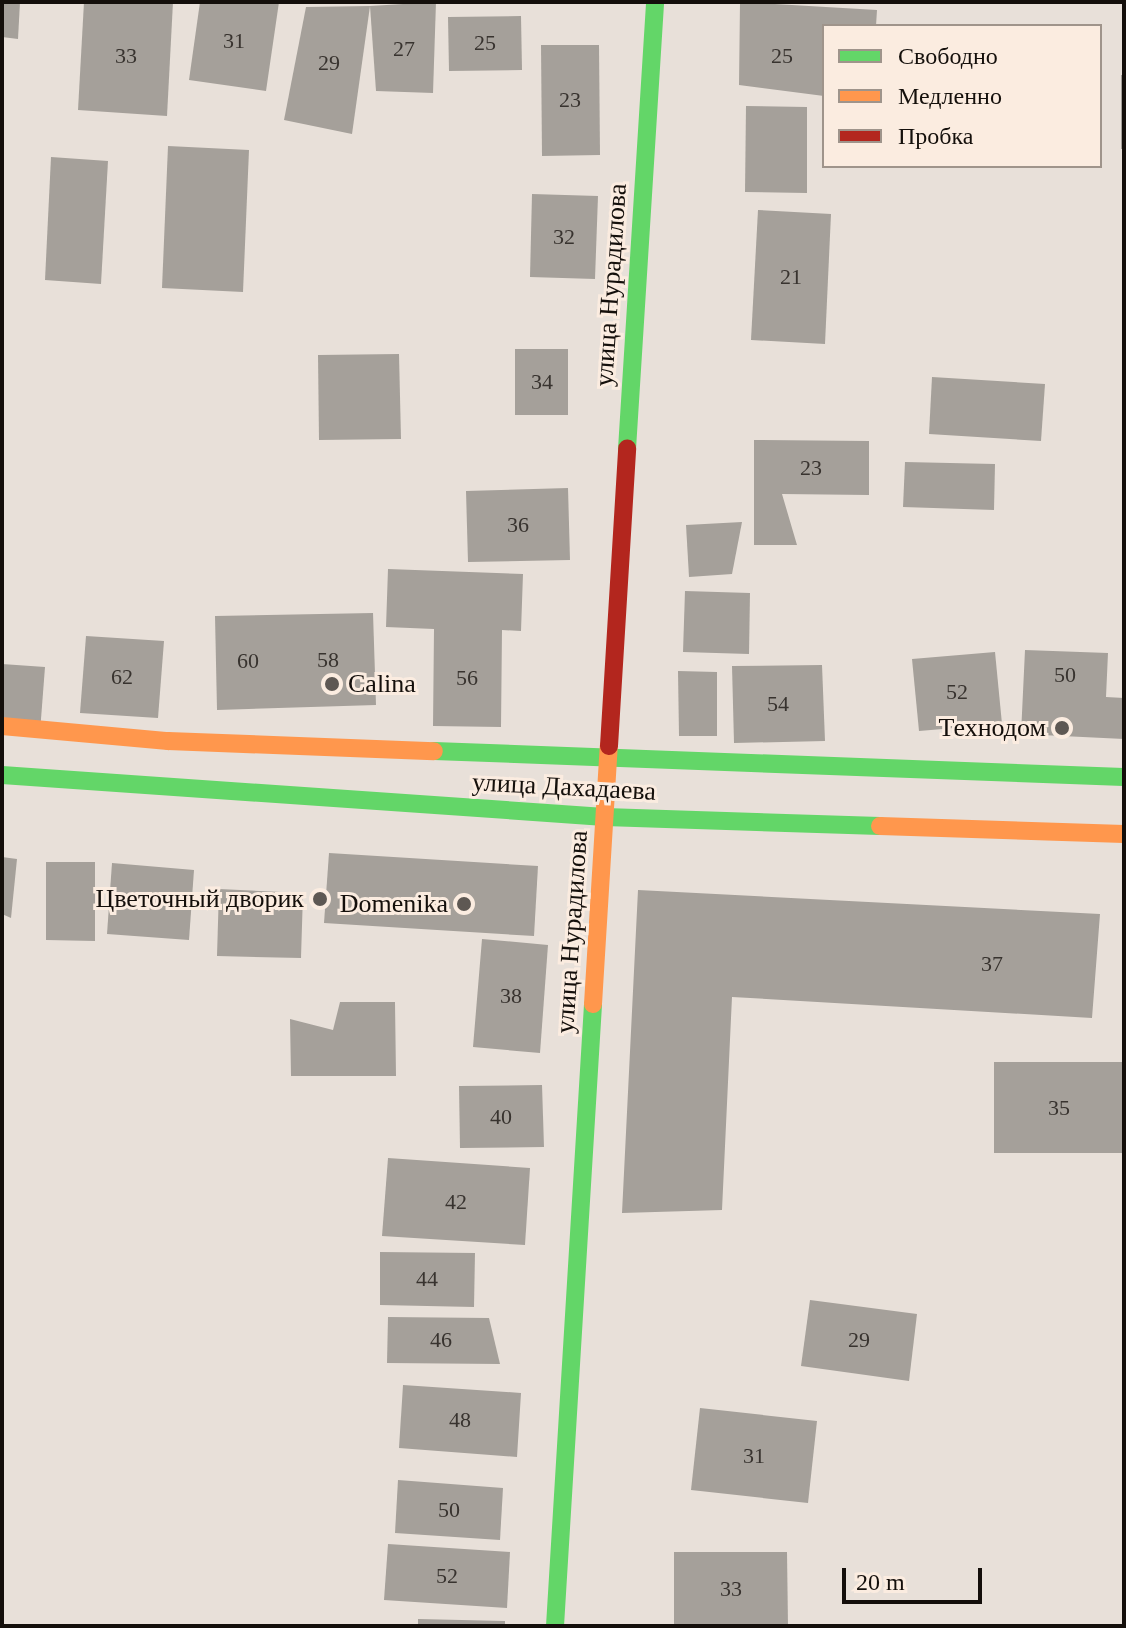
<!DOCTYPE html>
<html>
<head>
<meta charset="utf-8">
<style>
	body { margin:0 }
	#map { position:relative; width:1126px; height:1628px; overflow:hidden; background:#e8e0d9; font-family:"Times New Roman",serif }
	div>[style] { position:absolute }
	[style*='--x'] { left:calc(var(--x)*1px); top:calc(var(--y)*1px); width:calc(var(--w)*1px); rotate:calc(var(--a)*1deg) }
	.building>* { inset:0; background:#a5a09a }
	.fast>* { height:18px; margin:-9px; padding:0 9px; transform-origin:9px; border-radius:9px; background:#63d668 }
	.slow>* { height:18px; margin:-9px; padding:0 9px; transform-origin:9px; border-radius:9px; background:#ff974d }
	.jam>* { height:18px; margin:-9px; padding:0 9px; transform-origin:9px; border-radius:9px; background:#b3261e }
	.dots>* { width:22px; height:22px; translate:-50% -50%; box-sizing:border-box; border:4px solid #fbece0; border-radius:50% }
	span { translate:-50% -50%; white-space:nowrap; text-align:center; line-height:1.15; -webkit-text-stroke:6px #fbece0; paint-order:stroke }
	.number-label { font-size:22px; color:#38332f }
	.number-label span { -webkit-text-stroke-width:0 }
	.street-label { font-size:26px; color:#140f0b }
	.poi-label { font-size:26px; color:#140f0b }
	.left { translate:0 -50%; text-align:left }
	.right { translate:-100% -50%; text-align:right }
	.frame { position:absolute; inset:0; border:4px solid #140f0b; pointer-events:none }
	.legend { position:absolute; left:822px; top:24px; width:280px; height:144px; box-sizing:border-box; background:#fbece0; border:2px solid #9f948b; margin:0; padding:10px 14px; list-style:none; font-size:24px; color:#140f0b }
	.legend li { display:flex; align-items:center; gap:16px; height:40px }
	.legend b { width:40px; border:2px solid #9f948b }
	.scale { position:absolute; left:842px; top:1568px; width:140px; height:36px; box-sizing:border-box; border:4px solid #140f0b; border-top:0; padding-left:10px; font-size:24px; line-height:28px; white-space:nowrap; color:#140f0b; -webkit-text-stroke:6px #fbece0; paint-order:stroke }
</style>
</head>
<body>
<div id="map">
	<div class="building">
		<div style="clip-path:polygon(2px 2px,20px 2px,18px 39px,2px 37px)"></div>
		<div style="clip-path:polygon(84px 2px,173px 2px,167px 116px,78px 110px)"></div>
		<div style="clip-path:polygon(200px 2px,279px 2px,266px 91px,189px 80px)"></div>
		<div style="clip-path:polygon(436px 2px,433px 93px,376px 91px,370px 6px)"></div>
		<div style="clip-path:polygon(740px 2px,877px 10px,876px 26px,824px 26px,824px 96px,739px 85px)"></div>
		<div style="clip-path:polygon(370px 6px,352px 134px,284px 120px,306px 7px)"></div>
		<div style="clip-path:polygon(521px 16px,522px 70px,449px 71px,448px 17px)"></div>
		<div style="clip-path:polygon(541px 45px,599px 45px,600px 155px,542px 156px)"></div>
		<div style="clip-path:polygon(1121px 75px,1124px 75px,1124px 149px,1121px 149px)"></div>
		<div style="clip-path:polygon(746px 106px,807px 107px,807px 193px,745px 192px)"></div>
		<div style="clip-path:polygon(168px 146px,249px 150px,243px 292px,162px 288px)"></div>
		<div style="clip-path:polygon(51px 157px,108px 161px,101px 284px,45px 280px)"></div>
		<div style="clip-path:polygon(532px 194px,598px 196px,595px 279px,530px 277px)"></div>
		<div style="clip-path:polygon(758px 210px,831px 214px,825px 344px,751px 340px)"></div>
		<div style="clip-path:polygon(515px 349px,568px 349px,568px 415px,515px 415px)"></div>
		<div style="clip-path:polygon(399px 354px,401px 439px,319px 440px,318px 355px)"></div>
		<div style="clip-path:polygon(932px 377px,1045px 384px,1041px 441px,929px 434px)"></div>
		<div style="clip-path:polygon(754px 440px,869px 441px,869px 495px,782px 494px,797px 545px,754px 545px)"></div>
		<div style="clip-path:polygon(905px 462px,995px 464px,994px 510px,903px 507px)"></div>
		<div style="clip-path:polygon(568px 488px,570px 560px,468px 562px,466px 491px)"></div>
		<div style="clip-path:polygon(742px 522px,732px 574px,689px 577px,686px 525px)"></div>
		<div style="clip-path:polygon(388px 569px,523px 574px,521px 631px,502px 630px,501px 727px,433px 726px,434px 629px,386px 627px)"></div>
		<div style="clip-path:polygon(685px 591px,750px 593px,749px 654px,683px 652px)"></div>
		<div style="clip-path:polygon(373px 613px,376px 705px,217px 710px,215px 616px)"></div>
		<div style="clip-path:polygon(86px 636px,164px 641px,158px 718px,80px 713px)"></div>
		<div style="clip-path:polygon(1025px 650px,1108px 653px,1106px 697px,1124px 698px,1124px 739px,1021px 734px)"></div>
		<div style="clip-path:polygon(995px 652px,1002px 724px,919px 731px,912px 659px)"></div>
		<div style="clip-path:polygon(2px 664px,45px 667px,40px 732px,2px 730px)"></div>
		<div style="clip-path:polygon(822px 665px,825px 741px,734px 743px,732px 666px)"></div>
		<div style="clip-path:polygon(678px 671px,717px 672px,717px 736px,679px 736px)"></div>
		<div style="clip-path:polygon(329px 853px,538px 866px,534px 936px,324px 923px)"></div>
		<div style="clip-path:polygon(2px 857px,17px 859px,11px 918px,2px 914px)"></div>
		<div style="clip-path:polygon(46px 862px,95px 862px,95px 941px,46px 940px)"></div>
		<div style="clip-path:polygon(112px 863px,194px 870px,189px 940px,107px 934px)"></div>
		<div style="clip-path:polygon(219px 889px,303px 893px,301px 958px,217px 956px)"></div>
		<div style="clip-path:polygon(638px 890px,1100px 914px,1092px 1018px,732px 997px,722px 1210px,622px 1213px)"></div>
		<div style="clip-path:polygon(482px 939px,548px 945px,540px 1053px,473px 1047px)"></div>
		<div style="clip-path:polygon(340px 1002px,395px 1002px,396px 1076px,291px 1076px,290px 1019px,333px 1030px)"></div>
		<div style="clip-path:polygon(994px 1062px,1124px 1062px,1124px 1153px,994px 1153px)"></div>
		<div style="clip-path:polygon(542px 1085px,544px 1147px,460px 1148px,459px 1086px)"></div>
		<div style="clip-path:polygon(388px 1158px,530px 1168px,525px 1245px,382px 1236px)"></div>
		<div style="clip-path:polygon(380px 1252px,475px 1253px,474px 1307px,380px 1305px)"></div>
		<div style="clip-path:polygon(810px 1300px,917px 1314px,909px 1381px,801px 1366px)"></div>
		<div style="clip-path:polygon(388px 1317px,489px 1318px,500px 1364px,387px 1363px)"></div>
		<div style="clip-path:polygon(403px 1385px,521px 1393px,517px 1457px,399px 1448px)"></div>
		<div style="clip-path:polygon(700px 1408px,817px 1421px,808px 1503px,691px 1490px)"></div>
		<div style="clip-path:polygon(398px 1480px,503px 1488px,500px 1540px,395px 1533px)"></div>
		<div style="clip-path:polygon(388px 1544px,510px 1552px,507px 1608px,384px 1600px)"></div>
		<div style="clip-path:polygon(674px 1552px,787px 1552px,788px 1626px,674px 1626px)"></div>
		<div style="clip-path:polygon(418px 1619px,505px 1621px,505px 1626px,418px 1626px)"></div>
	</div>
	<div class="fast">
		<div style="--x:627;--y:449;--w:448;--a:-86.4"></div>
		<div style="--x:434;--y:751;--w:690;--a:2.16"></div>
		<div style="--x:2;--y:775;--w:604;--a:3.98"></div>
		<div style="--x:605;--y:817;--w:275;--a:1.9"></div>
		<div style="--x:555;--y:1626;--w:623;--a:-86.5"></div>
	</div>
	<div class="slow">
		<div style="--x:2;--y:726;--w:167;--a:5.2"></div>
		<div style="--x:168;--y:741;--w:266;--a:2.2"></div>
		<div style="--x:880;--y:826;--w:244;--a:1.9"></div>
		<div style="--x:593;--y:1004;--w:258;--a:-86.5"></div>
	</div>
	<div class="jam">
		<div style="--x:609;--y:746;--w:298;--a:-86.5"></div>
	</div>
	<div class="dots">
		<div style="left:332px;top:684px;background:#5e5853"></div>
		<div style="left:1062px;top:728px;background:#5e5853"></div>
		<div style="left:320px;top:899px;background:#5e5853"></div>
		<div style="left:464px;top:904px;background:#5e5853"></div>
	</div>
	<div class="number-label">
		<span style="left:234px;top:41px">31</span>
		<span style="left:485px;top:43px">25</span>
		<span style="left:404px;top:49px">27</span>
		<span style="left:126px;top:56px">33</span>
		<span style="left:782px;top:56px">25</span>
		<span style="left:329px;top:63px">29</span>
		<span style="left:570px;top:100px">23</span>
		<span style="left:564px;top:237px">32</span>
		<span style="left:791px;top:277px">21</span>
		<span style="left:542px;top:382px">34</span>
		<span style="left:811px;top:468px">23</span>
		<span style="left:518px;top:525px">36</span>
		<span style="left:328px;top:660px">58</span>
		<span style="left:248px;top:661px">60</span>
		<span style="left:1065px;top:675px">50</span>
		<span style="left:122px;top:677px">62</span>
		<span style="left:467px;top:678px">56</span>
		<span style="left:957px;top:692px">52</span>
		<span style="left:778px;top:704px">54</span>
		<span style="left:992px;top:964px">37</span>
		<span style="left:511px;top:996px">38</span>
		<span style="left:1059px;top:1108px">35</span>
		<span style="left:501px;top:1117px">40</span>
		<span style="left:456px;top:1202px">42</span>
		<span style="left:427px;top:1279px">44</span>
		<span style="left:441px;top:1340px">46</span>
		<span style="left:859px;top:1340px">29</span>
		<span style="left:460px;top:1420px">48</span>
		<span style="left:754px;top:1456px">31</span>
		<span style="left:449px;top:1510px">50</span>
		<span style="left:447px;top:1576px">52</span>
		<span style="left:731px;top:1589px">33</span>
	</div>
	<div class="street-label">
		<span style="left:611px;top:285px;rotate:-86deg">улица Нурадилова</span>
		<span style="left:564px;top:787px;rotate:3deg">улица Дахадаева</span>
		<span style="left:572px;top:932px;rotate:-86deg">улица Нурадилова</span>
	</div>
	<div class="poi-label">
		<span class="left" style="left:348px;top:684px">Calina</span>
		<span class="right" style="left:1046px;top:728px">Технодом</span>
		<span class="right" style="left:304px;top:899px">Цветочный дворик</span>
		<span class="right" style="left:448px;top:904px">Domenika</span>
	</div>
	<div class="frame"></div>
	<ul class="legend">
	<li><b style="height:10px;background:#63d668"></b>Свободно</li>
	<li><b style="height:10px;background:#ff974d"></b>Медленно</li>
	<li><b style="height:10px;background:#b3261e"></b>Пробка</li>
	</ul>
	<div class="scale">20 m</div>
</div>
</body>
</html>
